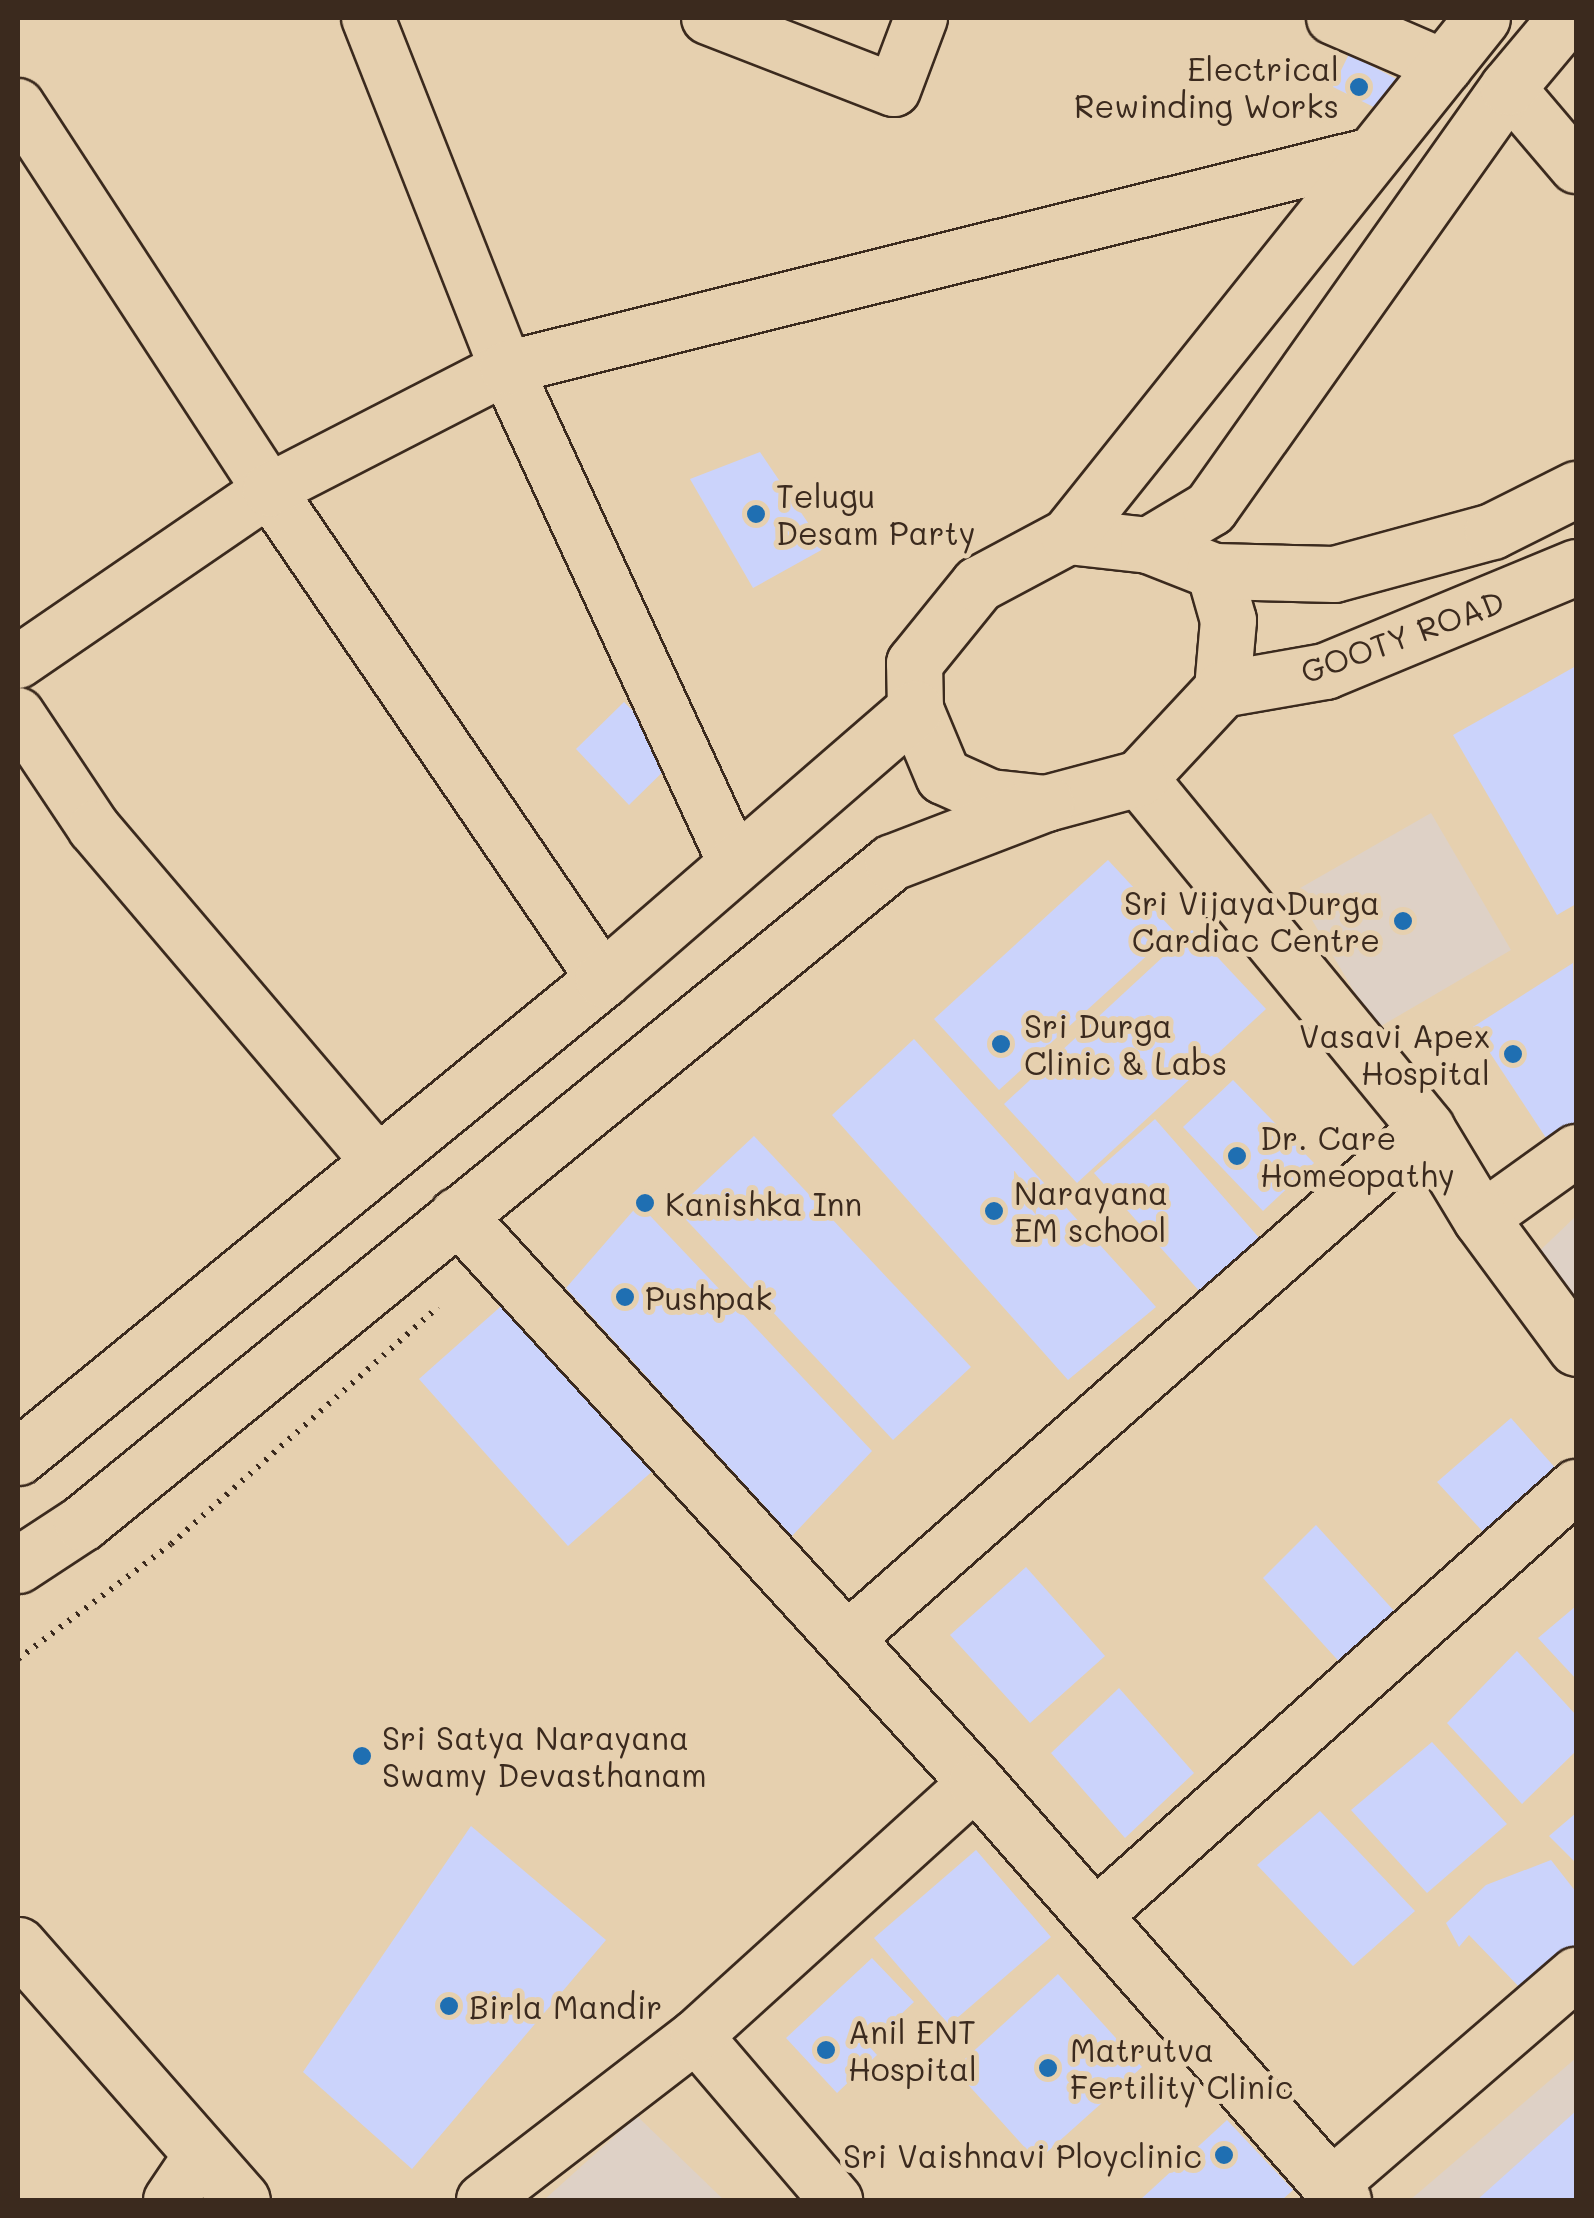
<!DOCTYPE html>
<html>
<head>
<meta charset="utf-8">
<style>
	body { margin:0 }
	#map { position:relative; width:1594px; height:2218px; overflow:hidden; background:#e6d0af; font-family:Mali,sans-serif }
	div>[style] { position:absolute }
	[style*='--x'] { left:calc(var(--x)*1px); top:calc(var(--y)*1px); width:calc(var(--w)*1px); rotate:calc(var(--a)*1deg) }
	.built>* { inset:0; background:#ded1c6 }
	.building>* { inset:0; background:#cbd3fb }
	.path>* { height:6px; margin-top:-3px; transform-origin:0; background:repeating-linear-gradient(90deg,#3b2a1e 0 2.5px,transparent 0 10.5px) }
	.roads { filter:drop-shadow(2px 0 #3b2a1e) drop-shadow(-2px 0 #3b2a1e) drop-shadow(0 2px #3b2a1e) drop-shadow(0 -2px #3b2a1e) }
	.street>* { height:52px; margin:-26px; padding:0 26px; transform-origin:26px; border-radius:26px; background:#e6d0af }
	.secondary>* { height:55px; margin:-27.5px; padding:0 27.5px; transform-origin:27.5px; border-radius:27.5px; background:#e6d0af }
	.primary>* { height:55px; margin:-27.5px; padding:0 27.5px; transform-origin:27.5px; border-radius:27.5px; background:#e6d0af }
	.dots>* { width:28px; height:28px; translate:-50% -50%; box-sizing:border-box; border:5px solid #e6d0af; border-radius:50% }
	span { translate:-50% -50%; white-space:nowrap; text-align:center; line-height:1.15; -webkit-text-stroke:10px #e6d0af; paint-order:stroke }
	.poi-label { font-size:32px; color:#3b2a1e }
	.right { translate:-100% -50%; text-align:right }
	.left { translate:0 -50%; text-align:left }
	.street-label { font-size:32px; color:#3b2a1e }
	.frame { position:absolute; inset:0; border:20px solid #3b2a1e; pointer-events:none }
</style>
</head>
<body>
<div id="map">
	<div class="built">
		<div style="clip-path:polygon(1431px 813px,1511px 950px,1376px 1029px,1295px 891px)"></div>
		<div style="clip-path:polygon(1576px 1216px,1576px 1314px,1530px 1260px)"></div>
		<div style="clip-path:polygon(1576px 2058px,1576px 2200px,1410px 2200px)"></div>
		<div style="clip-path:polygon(637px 2116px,724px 2200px,544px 2200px)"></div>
	</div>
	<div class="building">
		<div style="clip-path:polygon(1349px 54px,1406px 84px,1392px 116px,1333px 87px)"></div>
		<div style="clip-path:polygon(760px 452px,825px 548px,753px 588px,690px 479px)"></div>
		<div style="clip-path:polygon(1576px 666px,1576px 904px,1557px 915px,1453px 735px)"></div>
		<div style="clip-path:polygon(624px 702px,678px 757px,629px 805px,576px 749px)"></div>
		<div style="clip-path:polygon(1108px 860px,1174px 931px,999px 1090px,934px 1019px)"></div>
		<div style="clip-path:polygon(1192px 930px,1266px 1009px,1077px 1183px,1004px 1104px)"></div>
		<div style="clip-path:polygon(1573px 963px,1576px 1131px,1552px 1147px,1473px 1027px)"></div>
		<div style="clip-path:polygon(914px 1039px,1156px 1307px,1068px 1380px,832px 1115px)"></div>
		<div style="clip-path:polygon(1233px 1080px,1314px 1163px,1263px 1211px,1183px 1127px)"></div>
		<div style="clip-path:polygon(1155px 1119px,1261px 1240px,1201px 1293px,1094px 1173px)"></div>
		<div style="clip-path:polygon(754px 1136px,971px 1367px,893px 1440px,676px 1209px)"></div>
		<div style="clip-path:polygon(639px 1204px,872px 1451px,792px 1536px,566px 1288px)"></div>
		<div style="clip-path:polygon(508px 1300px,656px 1468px,568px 1546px,419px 1379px)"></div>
		<div style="clip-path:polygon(1511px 1418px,1558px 1471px,1485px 1534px,1437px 1482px)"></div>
		<div style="clip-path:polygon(1316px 1525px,1396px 1613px,1344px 1667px,1263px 1578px)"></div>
		<div style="clip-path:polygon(1026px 1567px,1105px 1656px,1030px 1723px,950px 1635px)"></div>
		<div style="clip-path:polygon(1576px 1606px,1576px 1679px,1538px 1638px)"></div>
		<div style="clip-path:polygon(1517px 1651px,1576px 1715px,1576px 1751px,1522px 1804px,1447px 1723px)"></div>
		<div style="clip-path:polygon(1119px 1688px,1194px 1773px,1125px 1838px,1051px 1753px)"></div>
		<div style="clip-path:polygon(1432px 1742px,1507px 1824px,1427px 1893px,1351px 1810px)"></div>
		<div style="clip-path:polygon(1320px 1811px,1415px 1911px,1353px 1966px,1257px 1865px)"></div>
		<div style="clip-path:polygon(1576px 1813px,1576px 1863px,1549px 1836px)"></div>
		<div style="clip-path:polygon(471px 1826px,606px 1940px,412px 2169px,303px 2072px)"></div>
		<div style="clip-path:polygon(976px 1850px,1051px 1937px,949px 2025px,874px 1938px)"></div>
		<div style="clip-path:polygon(1551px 1860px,1576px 1892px,1576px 1944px,1524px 1992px,1469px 1935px,1459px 1947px,1446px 1923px,1486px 1885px)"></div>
		<div style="clip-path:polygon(872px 1958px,914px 2002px,868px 2045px,877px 2055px,837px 2093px,786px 2038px)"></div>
		<div style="clip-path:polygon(1058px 1974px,1142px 2067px,1037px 2161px,954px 2069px)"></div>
		<div style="clip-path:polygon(1576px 2111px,1576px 2200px,1477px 2200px)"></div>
		<div style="clip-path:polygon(1227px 2120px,1293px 2190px,1282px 2200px,1140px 2200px)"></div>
	</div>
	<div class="path">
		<div style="--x:18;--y:1659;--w:191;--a:-36.9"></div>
		<div style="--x:171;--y:1544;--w:357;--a:-41.6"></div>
	</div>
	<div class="roads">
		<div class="street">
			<div style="--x:368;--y:18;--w:376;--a:68.5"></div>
			<div style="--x:506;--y:368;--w:546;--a:65.22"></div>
			<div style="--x:708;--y:18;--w:199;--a:21.2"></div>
			<div style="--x:894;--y:90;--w:77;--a:-69.4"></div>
			<div style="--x:1333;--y:18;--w:123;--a:23.4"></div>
			<div style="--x:1508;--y:87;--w:105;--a:49.6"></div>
			<div style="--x:18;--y:105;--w:460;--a:56.9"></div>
			<div style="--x:269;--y:490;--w:592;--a:55.67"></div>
			<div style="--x:18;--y:662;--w:304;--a:-34.4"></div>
			<div style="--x:269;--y:490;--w:267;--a:-27.2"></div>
			<div style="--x:506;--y:368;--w:896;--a:-13.88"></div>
			<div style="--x:18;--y:714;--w:137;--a:56.3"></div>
			<div style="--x:94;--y:828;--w:438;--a:49.6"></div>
			<div style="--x:1481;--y:1219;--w:117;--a:-35.6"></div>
			<div style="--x:847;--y:1639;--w:772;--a:-41.43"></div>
			<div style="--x:1094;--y:1917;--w:647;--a:-41.8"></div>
			<div style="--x:696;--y:2036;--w:216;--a:49.5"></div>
			<div style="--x:1330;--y:2186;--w:325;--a:-40.8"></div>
			<div style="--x:170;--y:2200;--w:55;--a:-56"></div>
			<div style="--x:483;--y:2200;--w:269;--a:-37.6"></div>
			<div style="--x:696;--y:2036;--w:378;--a:-42.2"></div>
		</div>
		<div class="secondary">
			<div style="--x:1139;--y:778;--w:453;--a:50.6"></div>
			<div style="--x:1426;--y:1128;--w:106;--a:58.9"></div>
			<div style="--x:1481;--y:1219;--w:160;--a:53.6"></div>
			<div style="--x:457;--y:1215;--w:769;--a:47.53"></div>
			<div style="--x:976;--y:1782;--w:556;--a:48.72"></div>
			<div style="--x:18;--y:1945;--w:339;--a:48.7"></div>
		</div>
		<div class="primary">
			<div style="--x:1068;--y:536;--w:81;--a:6.4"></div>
			<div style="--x:1148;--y:545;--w:71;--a:21.5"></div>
			<div style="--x:1214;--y:571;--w:51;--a:74.1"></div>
			<div style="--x:1228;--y:620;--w:69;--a:95"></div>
			<div style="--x:1222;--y:689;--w:122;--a:133"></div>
			<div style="--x:1139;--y:778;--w:96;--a:165"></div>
			<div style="--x:1046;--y:803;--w:56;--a:-173.9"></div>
			<div style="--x:990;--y:797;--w:51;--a:-155.9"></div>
			<div style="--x:943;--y:776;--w:73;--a:-112.7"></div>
			<div style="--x:915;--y:709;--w:46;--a:-91.2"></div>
			<div style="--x:914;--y:663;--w:102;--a:-51"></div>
			<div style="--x:978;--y:584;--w:102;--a:-28.1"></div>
			<div style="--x:1068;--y:536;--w:663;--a:-51.37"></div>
			<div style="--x:1148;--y:545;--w:72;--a:-30.8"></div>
			<div style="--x:1210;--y:508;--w:516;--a:-54.71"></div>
			<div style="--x:1508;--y:87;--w:90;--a:-50"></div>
			<div style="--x:1214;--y:571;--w:120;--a:1.4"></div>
			<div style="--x:1334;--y:574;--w:164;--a:-15.2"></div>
			<div style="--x:1492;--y:531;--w:94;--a:-26.6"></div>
			<div style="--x:1222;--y:689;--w:105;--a:-9.9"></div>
			<div style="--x:1325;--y:671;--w:272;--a:-22.5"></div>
			<div style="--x:18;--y:1457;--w:755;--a:-39.25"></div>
			<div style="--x:603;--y:979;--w:413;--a:-40.9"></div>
			<div style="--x:18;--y:1565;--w:77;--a:-33.3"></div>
			<div style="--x:82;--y:1523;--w:1045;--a:-39.22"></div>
			<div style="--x:892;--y:862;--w:165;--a:-21"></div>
		</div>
	</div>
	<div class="dots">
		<div style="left:1359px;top:87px;background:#1f6fb2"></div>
		<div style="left:756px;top:514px;background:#1f6fb2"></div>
		<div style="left:1403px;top:921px;background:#1f6fb2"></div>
		<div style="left:1001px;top:1044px;background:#1f6fb2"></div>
		<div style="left:1513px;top:1054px;background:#1f6fb2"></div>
		<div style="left:1237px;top:1156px;background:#1f6fb2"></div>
		<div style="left:645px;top:1203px;background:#1f6fb2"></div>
		<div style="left:994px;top:1211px;background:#1f6fb2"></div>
		<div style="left:625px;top:1297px;background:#1f6fb2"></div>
		<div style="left:362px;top:1756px;background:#1f6fb2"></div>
		<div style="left:449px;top:2006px;background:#1f6fb2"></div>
		<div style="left:826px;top:2050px;background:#1f6fb2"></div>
		<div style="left:1048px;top:2068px;background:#1f6fb2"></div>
		<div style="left:1224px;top:2155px;background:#1f6fb2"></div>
	</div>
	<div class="poi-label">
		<span class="right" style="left:1339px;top:87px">Electrical<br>Rewinding Works</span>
		<span class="left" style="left:776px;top:514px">Telugu<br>Desam Party</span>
		<span class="right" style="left:1380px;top:921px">Sri Vijaya Durga<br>Cardiac Centre</span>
		<span class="left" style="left:1024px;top:1044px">Sri Durga<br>Clinic &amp; Labs</span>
		<span class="right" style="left:1490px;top:1054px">Vasavi Apex<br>Hospital</span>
		<span class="left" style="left:1260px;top:1156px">Dr. Care<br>Homeopathy</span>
		<span class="left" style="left:1014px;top:1211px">Narayana<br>EM school</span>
		<span class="left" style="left:665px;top:1203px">Kanishka Inn</span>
		<span class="left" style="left:645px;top:1297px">Pushpak</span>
		<span class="left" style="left:382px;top:1756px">Sri Satya Narayana<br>Swamy Devasthanam</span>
		<span class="left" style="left:469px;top:2006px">Birla Mandir</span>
		<span class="left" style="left:848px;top:2050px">Anil ENT<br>Hospital</span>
		<span class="left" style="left:1070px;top:2068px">Matrutva<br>Fertility Clinic</span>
		<span class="right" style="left:1202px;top:2155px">Sri Vaishnavi Ployclinic</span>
	</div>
	<div class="street-label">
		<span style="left:1402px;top:636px;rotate:-20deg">GOOTY ROAD</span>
	</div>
	<div class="frame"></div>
</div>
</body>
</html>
